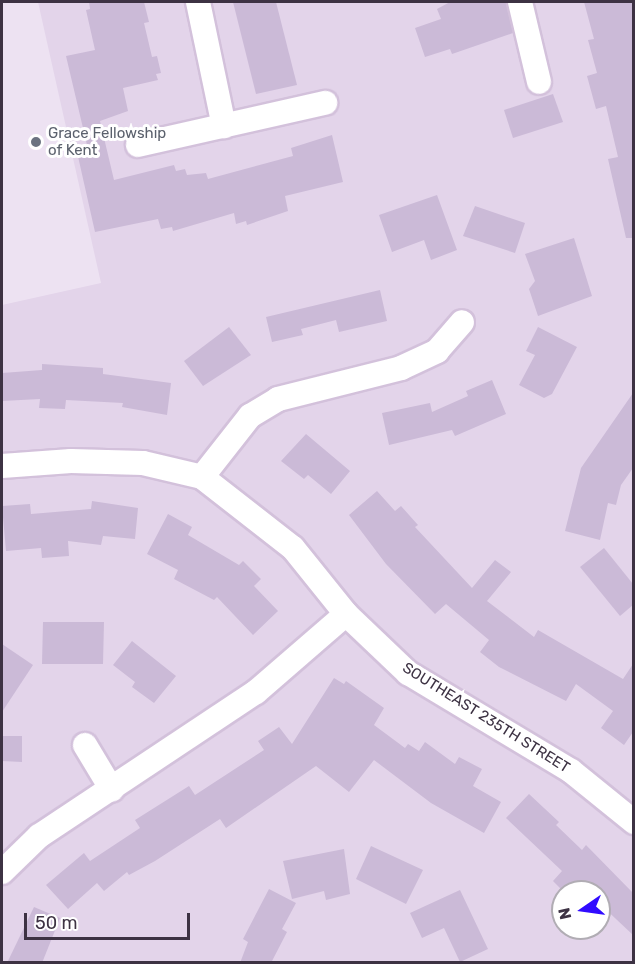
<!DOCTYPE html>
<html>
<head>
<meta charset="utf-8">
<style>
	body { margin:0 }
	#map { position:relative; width:635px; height:964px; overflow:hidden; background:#ede2f2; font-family:Rubik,sans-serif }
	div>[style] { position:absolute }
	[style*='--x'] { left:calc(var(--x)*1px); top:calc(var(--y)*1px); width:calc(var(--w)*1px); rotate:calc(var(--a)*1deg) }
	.residential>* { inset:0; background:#e3d4ea }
	.building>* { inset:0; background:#cbbad7 }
	.roads { filter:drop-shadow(2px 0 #d3c1db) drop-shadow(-2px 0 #d3c1db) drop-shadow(0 2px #d3c1db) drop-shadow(0 -2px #d3c1db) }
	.minor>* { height:24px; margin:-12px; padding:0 12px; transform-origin:12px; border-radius:12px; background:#fff }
	.dots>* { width:16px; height:16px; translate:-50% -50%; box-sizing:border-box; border:3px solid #fff; border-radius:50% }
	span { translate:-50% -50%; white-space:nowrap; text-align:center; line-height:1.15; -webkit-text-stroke:6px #fff; paint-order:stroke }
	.worship-label { font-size:15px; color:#5b616d }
	.left { translate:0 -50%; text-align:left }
	.street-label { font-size:15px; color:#3d3243 }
	.frame { position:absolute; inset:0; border:3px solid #3d3243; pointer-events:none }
	.north { position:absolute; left:551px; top:880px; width:60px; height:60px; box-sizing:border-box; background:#fff; border:2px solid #b1adb4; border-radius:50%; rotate:257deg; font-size:16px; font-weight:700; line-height:24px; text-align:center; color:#3d3243 }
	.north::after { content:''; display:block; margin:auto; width:21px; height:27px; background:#310cff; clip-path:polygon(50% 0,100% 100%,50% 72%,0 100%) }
	.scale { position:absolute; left:24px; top:913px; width:166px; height:27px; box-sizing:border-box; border:3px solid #3d3243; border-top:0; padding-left:8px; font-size:18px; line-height:21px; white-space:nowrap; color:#3d3243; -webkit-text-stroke:4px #fff; paint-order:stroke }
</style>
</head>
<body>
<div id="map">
	<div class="residential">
		<div style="clip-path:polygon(evenodd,38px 2px,633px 2px,633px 962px,2px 962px,2px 305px,101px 283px,38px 2px,563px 892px,599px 892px,599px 928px,563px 928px,563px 892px)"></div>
	</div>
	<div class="building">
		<div style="clip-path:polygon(89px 2px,144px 2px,149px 22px,144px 23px,152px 57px,157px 56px,161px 73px,156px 74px,158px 80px,123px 88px,128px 111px,100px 121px,114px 180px,174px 165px,176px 171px,185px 169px,187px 175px,206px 173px,208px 179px,293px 156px,291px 148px,332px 135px,343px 182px,285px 196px,288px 211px,247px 225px,246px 221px,236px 224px,234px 213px,173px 231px,172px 227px,161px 229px,158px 219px,95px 232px,77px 152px,87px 145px,66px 56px,95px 50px,86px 10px,90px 9px)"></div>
		<div style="clip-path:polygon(233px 2px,276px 2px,297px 85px,256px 94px)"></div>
		<div style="clip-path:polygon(450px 2px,506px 2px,513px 33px,452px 54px,450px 49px,425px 57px,415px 28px,441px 19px,437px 9px)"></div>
		<div style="clip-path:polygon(584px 2px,633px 2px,633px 238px,626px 238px,608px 159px,618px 157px,606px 106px,596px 109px,587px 76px,597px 73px,588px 40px,594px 39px)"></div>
		<div style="clip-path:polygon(553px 94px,563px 122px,513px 138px,504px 110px)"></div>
		<div style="clip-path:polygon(437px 195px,457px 250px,431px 260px,424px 240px,392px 252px,379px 215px)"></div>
		<div style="clip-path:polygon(475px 206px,525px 223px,515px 253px,463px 236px)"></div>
		<div style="clip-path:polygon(574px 238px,592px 296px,538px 316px,529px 289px,535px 281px,525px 254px)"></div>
		<div style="clip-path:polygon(380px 290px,387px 321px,339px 332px,336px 320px,301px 329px,303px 335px,272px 342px,266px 317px)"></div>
		<div style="clip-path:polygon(229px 327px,251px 355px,203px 386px,184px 361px)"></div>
		<div style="clip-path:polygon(538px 327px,577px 347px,552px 394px,544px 398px,519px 385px,535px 355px,526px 351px)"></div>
		<div style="clip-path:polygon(42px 364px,103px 368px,103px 374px,171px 383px,167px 415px,122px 407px,123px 403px,66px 400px,65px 409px,39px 408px,40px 399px,2px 401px,2px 373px,42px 370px)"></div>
		<div style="clip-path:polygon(492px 380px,506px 414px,455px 436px,452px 430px,389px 445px,382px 413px,430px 403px,432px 412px,468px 396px,466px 391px)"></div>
		<div style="clip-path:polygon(633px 393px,633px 468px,621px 485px,616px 505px,608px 503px,600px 540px,565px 531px,581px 468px)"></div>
		<div style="clip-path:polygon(306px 434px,350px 471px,331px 494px,308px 475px,304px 479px,281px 461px)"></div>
		<div style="clip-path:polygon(377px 491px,395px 511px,401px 506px,418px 525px,415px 527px,472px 588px,495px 560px,511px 572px,487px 601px,534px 637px,538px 630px,623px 679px,633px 664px,633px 732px,624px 745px,601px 728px,613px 711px,576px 684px,566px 701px,499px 667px,480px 652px,489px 640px,446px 604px,435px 614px,386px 564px,349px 515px)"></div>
		<div style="clip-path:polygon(92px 501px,138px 508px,135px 539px,103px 536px,101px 545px,68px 541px,69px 556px,42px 558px,41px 548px,6px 551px,2px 506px,30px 504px,31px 514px,91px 509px)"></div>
		<div style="clip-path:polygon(168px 514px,192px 527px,188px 535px,239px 565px,243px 561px,261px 579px,254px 586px,278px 611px,253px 635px,217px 597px,214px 600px,174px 579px,178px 570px,147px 554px)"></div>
		<div style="clip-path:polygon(604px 548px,633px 584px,633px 605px,620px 616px,580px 567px)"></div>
		<div style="clip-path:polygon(43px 622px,104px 622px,103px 664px,42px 664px)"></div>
		<div style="clip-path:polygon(132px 641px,176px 676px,154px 703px,132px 687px,135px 682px,113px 665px)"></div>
		<div style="clip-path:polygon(2px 644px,33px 665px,2px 712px)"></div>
		<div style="clip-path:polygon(334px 678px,344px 684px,346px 681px,384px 708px,374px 725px,405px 748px,408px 744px,419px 751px,425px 742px,455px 764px,459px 757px,482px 769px,473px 786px,501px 802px,484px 833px,431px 803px,374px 760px,349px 792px,316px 766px,226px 828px,220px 819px,155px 861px,129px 875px,127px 872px,104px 891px,97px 883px,68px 909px,46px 885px,84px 853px,90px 861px,140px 828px,135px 820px,189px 786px,195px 795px,264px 750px,258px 741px,279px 727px,292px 744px)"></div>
		<div style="clip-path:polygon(2px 736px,22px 736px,22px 762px,2px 761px)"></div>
		<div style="clip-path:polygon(529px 794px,559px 822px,556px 825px,582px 850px,586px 845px,633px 893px,633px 935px,599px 903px,599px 892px,588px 892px,578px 884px,571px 892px,564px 892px,553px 881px,562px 871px,506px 818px)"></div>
		<div style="clip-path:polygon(371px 846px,423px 870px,406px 904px,356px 879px)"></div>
		<div style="clip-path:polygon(344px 849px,350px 894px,326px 900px,324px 891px,292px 899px,283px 861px)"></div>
		<div style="clip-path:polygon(269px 889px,296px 903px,282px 929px,287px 932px,271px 963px,240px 963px,248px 942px,243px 939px)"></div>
		<div style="clip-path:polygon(460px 890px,488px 949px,460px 962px,444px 928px,422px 938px,410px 913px)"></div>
		<div style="clip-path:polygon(34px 907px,60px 918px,42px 963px,7px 963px)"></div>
	</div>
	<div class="roads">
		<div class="minor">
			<div style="--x:198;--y:2;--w:127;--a:78.2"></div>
			<div style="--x:520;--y:2;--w:82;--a:76.6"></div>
			<div style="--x:138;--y:145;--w:192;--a:-12.7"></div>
			<div style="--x:2;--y:466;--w:69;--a:-4.1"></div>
			<div style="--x:71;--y:461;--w:72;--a:1.6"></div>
			<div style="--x:143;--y:463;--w:61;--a:13.3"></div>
			<div style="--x:202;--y:477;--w:115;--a:38"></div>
			<div style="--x:293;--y:548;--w:85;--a:51.2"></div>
			<div style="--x:346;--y:614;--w:86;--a:43.6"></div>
			<div style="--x:408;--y:673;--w:190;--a:31"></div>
			<div style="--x:571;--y:771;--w:81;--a:39"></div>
			<div style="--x:202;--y:477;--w:78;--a:-51.8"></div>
			<div style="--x:250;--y:416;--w:33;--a:-31"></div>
			<div style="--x:278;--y:399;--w:127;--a:-14.1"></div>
			<div style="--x:401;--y:368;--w:40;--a:-25"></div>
			<div style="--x:437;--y:351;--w:38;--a:-49"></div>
			<div style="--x:85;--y:745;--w:52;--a:59"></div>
			<div style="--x:2;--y:872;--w:52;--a:-44.2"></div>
			<div style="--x:39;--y:836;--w:260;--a:-33.6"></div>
			<div style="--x:256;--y:692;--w:119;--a:-40.9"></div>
		</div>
	</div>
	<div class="dots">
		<div style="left:36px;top:142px;background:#6b7280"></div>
	</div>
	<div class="worship-label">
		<span class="left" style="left:48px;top:142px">Grace Fellowship<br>of Kent</span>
	</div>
	<div class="street-label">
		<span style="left:486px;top:718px;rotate:32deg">SOUTHEAST 235TH STREET</span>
	</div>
	<div class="frame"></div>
	<div class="north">N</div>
	<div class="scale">50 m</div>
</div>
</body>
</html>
